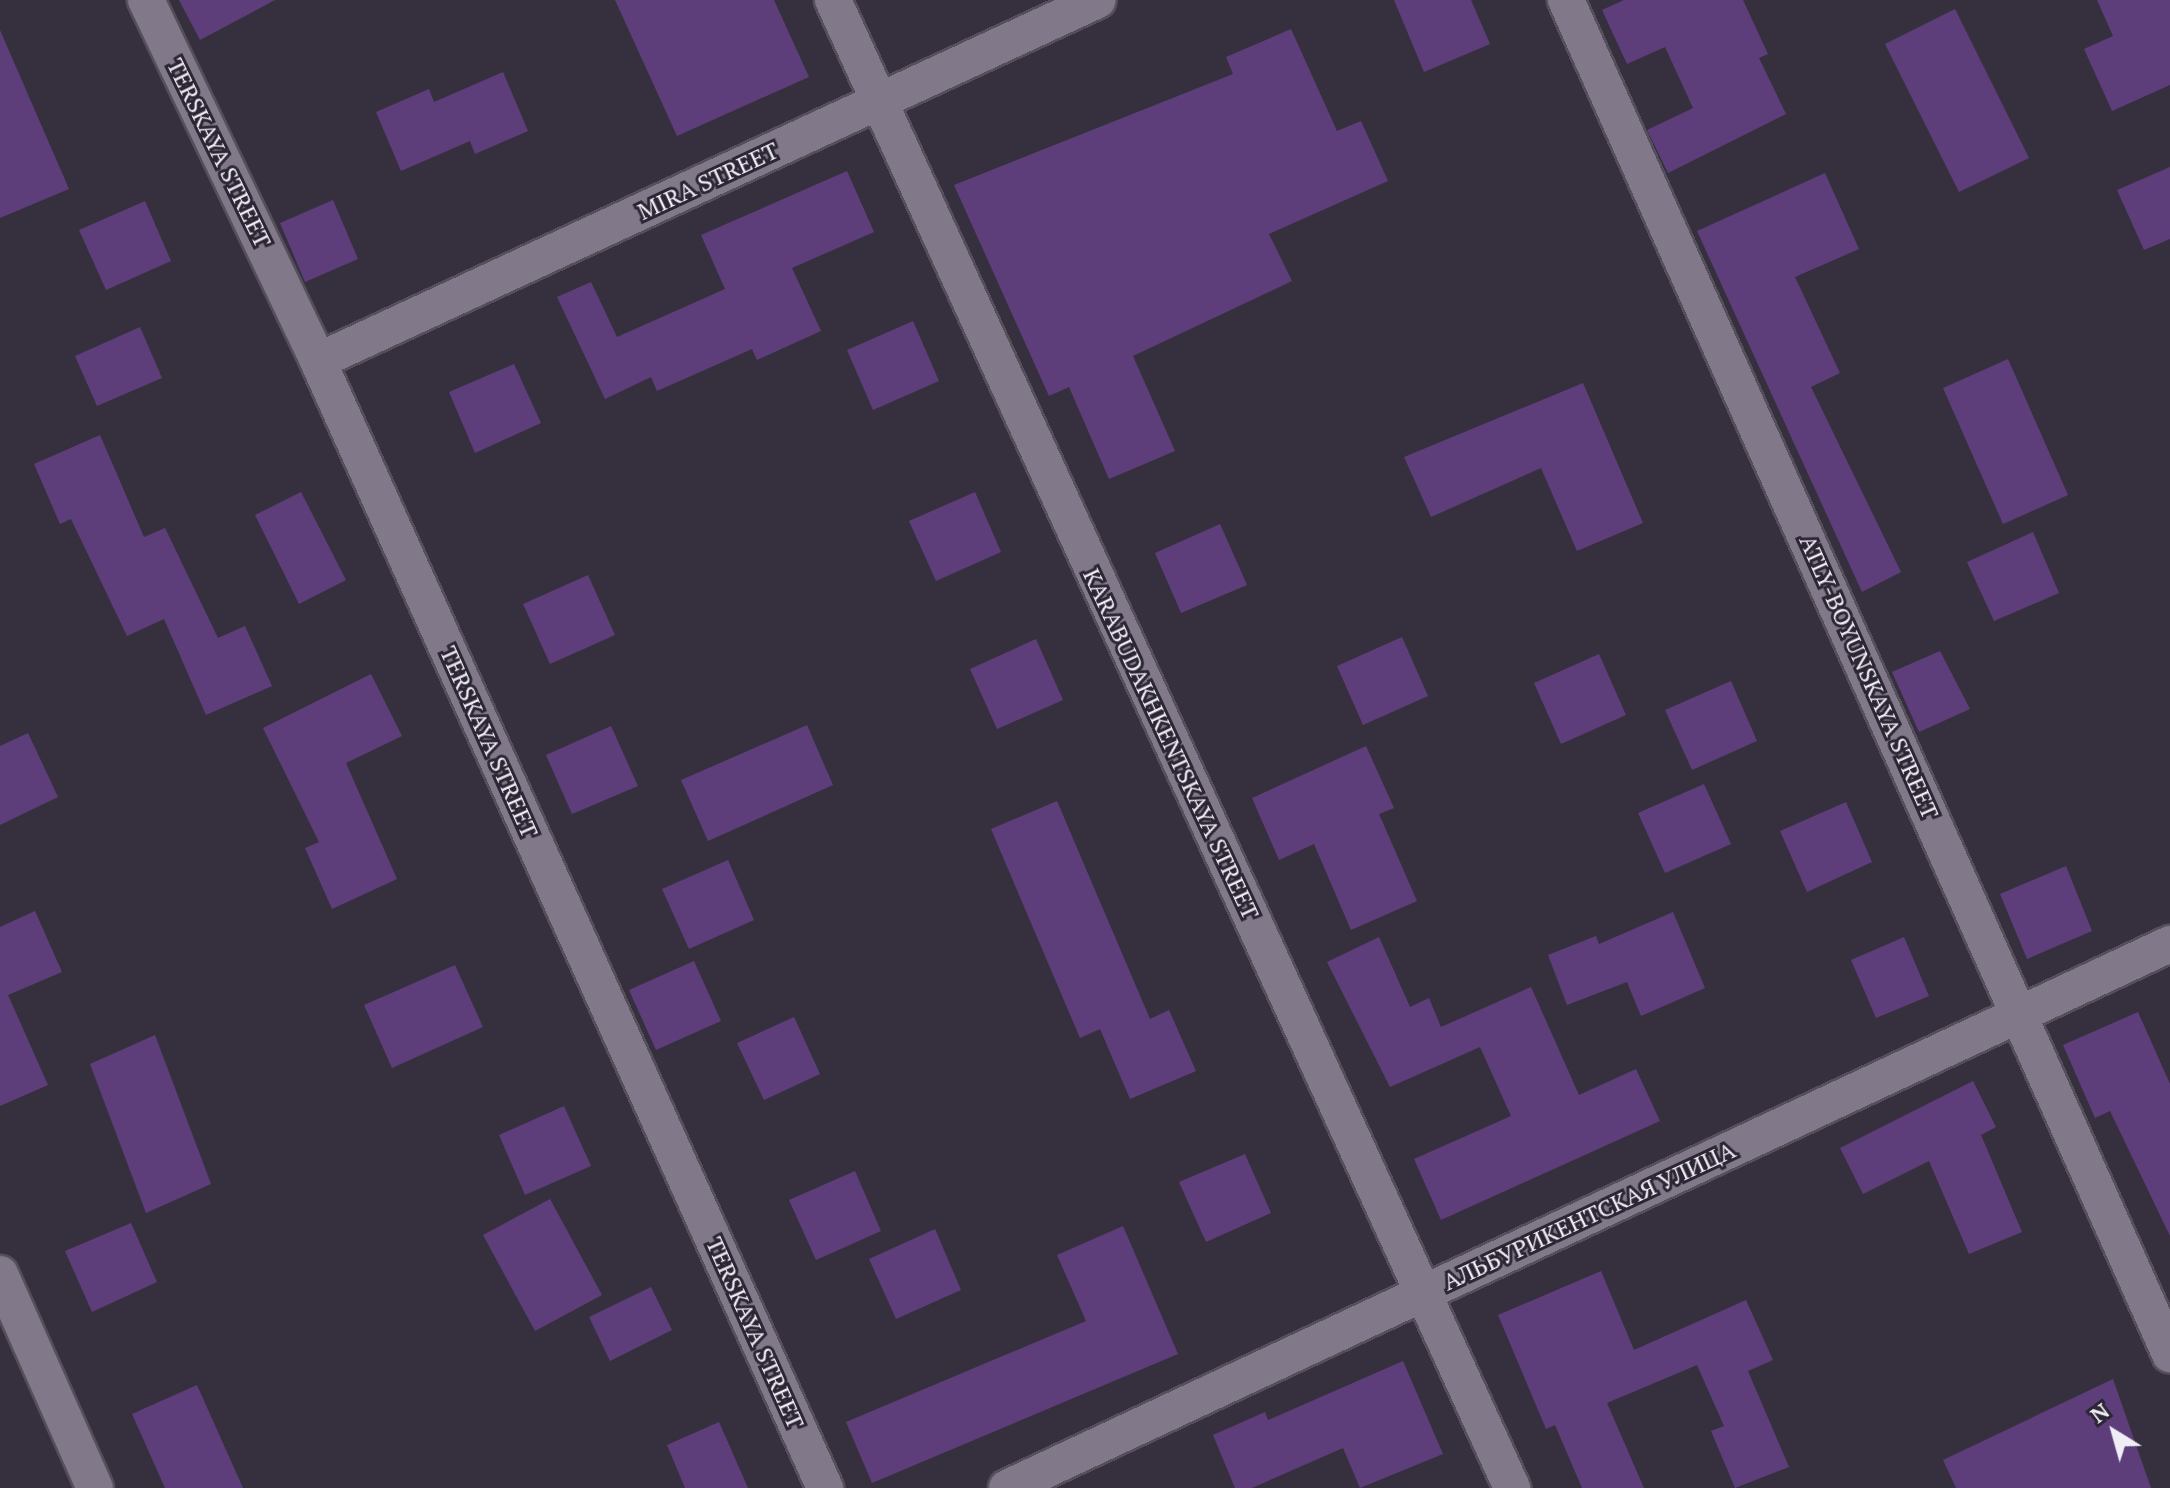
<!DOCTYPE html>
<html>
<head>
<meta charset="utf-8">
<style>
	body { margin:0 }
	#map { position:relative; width:2170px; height:1488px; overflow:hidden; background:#36303e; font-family:"PT Serif",serif }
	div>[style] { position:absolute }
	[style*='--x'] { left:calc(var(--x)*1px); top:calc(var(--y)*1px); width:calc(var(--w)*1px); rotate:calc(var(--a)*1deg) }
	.building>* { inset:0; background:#5d3e7b }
	.roads { filter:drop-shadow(2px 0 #554f5b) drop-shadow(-2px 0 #554f5b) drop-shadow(0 2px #554f5b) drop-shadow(0 -2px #554f5b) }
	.minor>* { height:36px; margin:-18px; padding:0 18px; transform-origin:18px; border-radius:18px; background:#81798a }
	span { translate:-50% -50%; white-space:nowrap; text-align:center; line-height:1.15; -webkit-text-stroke:6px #2c2634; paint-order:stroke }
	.street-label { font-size:24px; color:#f1edf6 }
	.north { position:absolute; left:2074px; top:1392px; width:80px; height:80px; -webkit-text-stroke:6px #2c2634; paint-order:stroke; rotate:323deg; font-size:22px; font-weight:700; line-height:32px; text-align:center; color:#f1edf6 }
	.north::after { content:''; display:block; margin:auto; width:28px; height:36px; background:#f1edf6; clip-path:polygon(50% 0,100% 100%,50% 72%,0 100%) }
</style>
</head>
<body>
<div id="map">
	<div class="building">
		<div style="clip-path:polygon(179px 0,275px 0,200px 40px)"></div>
		<div style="clip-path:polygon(615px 0,774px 0,809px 77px,677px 136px)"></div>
		<div style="clip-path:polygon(1394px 0,1471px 0,1490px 44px,1424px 72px)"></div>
		<div style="clip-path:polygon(1624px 0,1743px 0,1768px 54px,1759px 58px,1786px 114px,1668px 173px,1647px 130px,1693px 108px,1665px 47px,1627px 64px,1602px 10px)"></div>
		<div style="clip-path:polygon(2097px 0,2170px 0,2170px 85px,2112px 111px,2084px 49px,2113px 36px)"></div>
		<div style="clip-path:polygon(1955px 9px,2029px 158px,1959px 192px,1885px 44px)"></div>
		<div style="clip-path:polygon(1291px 29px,1337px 131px,1361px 121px,1388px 181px,1269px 234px,1292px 281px,1133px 356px,1175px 451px,1109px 479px,1069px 387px,1049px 396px,954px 185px,1233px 74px,1226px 57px)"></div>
		<div style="clip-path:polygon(0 30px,69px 189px,0 218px)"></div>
		<div style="clip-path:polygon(503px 72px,528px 131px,475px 154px,470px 141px,401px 171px,376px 112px,429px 89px,434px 102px)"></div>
		<div style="clip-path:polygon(2170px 167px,2170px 239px,2144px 250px,2117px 190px)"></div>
		<div style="clip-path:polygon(847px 171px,874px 232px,792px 268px,821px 331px,757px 360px,752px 349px,657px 391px,651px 377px,605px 399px,557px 297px,591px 282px,617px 337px,725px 289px,701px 235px)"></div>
		<div style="clip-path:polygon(1825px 173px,1859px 249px,1795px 277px,1840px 373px,1811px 387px,1901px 572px,1862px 592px,1697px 231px)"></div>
		<div style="clip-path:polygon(333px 200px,358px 259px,305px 282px,280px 223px)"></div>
		<div style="clip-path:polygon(145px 201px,171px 261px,106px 290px,79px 230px)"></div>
		<div style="clip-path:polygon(913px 321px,939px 381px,873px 410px,847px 350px)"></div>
		<div style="clip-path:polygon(140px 327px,162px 378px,97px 406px,75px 356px)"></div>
		<div style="clip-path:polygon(2008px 359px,2068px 495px,2003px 524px,1943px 388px)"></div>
		<div style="clip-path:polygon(514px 364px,541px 423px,475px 453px,449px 392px)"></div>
		<div style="clip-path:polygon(1583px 383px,1643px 523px,1577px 551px,1541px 468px,1431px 517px,1404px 457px)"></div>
		<div style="clip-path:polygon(100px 435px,144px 537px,165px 528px,218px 638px,245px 626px,272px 686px,206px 715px,164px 619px,127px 636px,71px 519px,60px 524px,34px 464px)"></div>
		<div style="clip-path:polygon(301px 492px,346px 580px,299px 604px,255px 515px)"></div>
		<div style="clip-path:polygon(975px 492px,1001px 552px,936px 581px,909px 521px)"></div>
		<div style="clip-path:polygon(1220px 524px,1247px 585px,1181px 613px,1155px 553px)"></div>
		<div style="clip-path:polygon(2033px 532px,2059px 593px,1994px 621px,1967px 562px)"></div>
		<div style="clip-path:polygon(588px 575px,615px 635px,550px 664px,523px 604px)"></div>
		<div style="clip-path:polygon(1402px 637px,1428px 696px,1363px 725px,1337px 666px)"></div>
		<div style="clip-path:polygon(1036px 639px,1063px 700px,997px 729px,970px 669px)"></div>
		<div style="clip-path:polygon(1940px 651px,1970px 709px,1919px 732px,1892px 672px)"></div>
		<div style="clip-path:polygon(1599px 654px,1626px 715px,1561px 744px,1534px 683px)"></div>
		<div style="clip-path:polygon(371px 674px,402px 736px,346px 763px,397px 879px,332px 909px,305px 848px,319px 842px,263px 728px)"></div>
		<div style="clip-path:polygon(1731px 681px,1757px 741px,1692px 770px,1665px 710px)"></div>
		<div style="clip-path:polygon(807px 725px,833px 785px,708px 841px,681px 780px)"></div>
		<div style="clip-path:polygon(611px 726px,638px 786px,572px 814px,546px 755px)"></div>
		<div style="clip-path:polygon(28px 733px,58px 797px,0 825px,0 746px)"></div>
		<div style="clip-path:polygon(1366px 746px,1394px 808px,1379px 814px,1417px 901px,1351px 930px,1314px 844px,1279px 860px,1252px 798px)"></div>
		<div style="clip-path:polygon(1704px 784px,1731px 844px,1665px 873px,1638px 813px)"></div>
		<div style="clip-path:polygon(1057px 801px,1150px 1019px,1169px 1010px,1196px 1071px,1130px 1099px,1100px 1029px,1080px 1038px,991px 829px)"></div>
		<div style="clip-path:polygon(1846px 802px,1872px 862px,1807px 892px,1780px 831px)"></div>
		<div style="clip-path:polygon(728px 860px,754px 920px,689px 949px,662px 889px)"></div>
		<div style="clip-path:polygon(2066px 866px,2092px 931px,2027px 959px,2000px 894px)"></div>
		<div style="clip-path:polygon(35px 911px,62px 972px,8px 995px,48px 1085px,0 1106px,0 927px)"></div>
		<div style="clip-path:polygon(1673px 912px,1705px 988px,1641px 1016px,1627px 982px,1567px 1005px,1548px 955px,1596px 936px,1599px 944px)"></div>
		<div style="clip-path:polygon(1379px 937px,1410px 1007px,1429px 998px,1441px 1027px,1531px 987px,1579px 1095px,1636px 1069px,1660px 1121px,1441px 1220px,1414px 1159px,1511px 1116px,1480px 1047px,1390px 1087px,1327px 962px)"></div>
		<div style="clip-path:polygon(1904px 937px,1929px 996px,1876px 1018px,1851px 960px)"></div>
		<div style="clip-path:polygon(694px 961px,721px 1021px,656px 1050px,629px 990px)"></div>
		<div style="clip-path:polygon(455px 965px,483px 1027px,392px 1068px,364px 1005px)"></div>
		<div style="clip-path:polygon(2138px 1012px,2170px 1084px,2170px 1236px,2110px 1111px,2095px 1118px,2063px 1045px)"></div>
		<div style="clip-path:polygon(794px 1017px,820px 1074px,764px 1100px,737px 1043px)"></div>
		<div style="clip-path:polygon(155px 1035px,211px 1184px,146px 1213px,90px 1064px)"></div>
		<div style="clip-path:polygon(1973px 1081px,1996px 1127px,1981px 1135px,2022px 1232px,1969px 1254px,1929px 1161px,1863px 1194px,1840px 1148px)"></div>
		<div style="clip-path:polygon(564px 1106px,591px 1166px,525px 1195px,499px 1135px)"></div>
		<div style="clip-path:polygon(1245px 1154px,1271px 1213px,1206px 1242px,1179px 1182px)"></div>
		<div style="clip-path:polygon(855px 1171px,881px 1231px,816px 1260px,789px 1200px)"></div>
		<div style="clip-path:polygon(550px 1199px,602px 1295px,535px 1331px,483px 1235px)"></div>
		<div style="clip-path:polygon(131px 1223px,157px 1282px,92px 1312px,65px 1251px)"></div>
		<div style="clip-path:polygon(1123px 1226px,1178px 1354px,872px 1483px,846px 1422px,1086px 1321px,1057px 1255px)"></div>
		<div style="clip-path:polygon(935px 1229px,961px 1290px,896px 1319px,869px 1259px)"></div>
		<div style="clip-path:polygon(1601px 1271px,1634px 1350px,1746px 1300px,1773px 1360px,1748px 1371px,1789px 1467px,1735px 1488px,1711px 1431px,1724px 1426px,1697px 1365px,1607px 1403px,1644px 1488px,1582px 1488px,1555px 1425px,1546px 1429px,1498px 1315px)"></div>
		<div style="clip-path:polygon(651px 1287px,672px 1330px,610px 1361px,589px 1317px)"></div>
		<div style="clip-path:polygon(1403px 1361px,1443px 1454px,1360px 1488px,1343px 1448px,1252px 1488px,1235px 1488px,1213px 1435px,1265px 1412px,1268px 1420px)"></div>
		<div style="clip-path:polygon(2113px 1379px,2151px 1488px,1956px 1488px,1943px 1460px)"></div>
		<div style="clip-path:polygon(197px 1385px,243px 1488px,165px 1488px,132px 1414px)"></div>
		<div style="clip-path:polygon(719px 1422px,748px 1488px,685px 1488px,667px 1445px)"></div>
	</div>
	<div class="roads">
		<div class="minor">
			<div style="--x:146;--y:0;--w:400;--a:64.5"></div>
			<div style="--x:318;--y:361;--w:1236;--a:65.78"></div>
			<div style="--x:833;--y:0;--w:1636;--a:65.47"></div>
			<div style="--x:1566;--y:0;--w:1483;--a:65.96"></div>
			<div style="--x:318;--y:361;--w:859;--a:-24.84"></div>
			<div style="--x:0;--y:1274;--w:234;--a:66.1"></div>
			<div style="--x:1007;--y:1488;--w:1284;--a:-25.07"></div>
		</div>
	</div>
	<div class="street-label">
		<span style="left:219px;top:153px;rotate:64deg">TERSKAYA STREET</span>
		<span style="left:708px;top:181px;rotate:-25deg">MIRA STREET</span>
		<span style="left:1869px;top:677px;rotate:66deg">ATLY-BOYUNSKAYA STREET</span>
		<span style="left:489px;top:742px;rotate:66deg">TERSKAYA STREET</span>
		<span style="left:1171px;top:744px;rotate:65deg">KARABUDAKHKENTSKAYA STREET</span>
		<span style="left:1589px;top:1216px;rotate:-25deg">АЛЬБУРИКЕНТСКАЯ УЛИЦА</span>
		<span style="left:755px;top:1333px;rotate:66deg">TERSKAYA STREET</span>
	</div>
	<div class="north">N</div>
</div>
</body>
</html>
